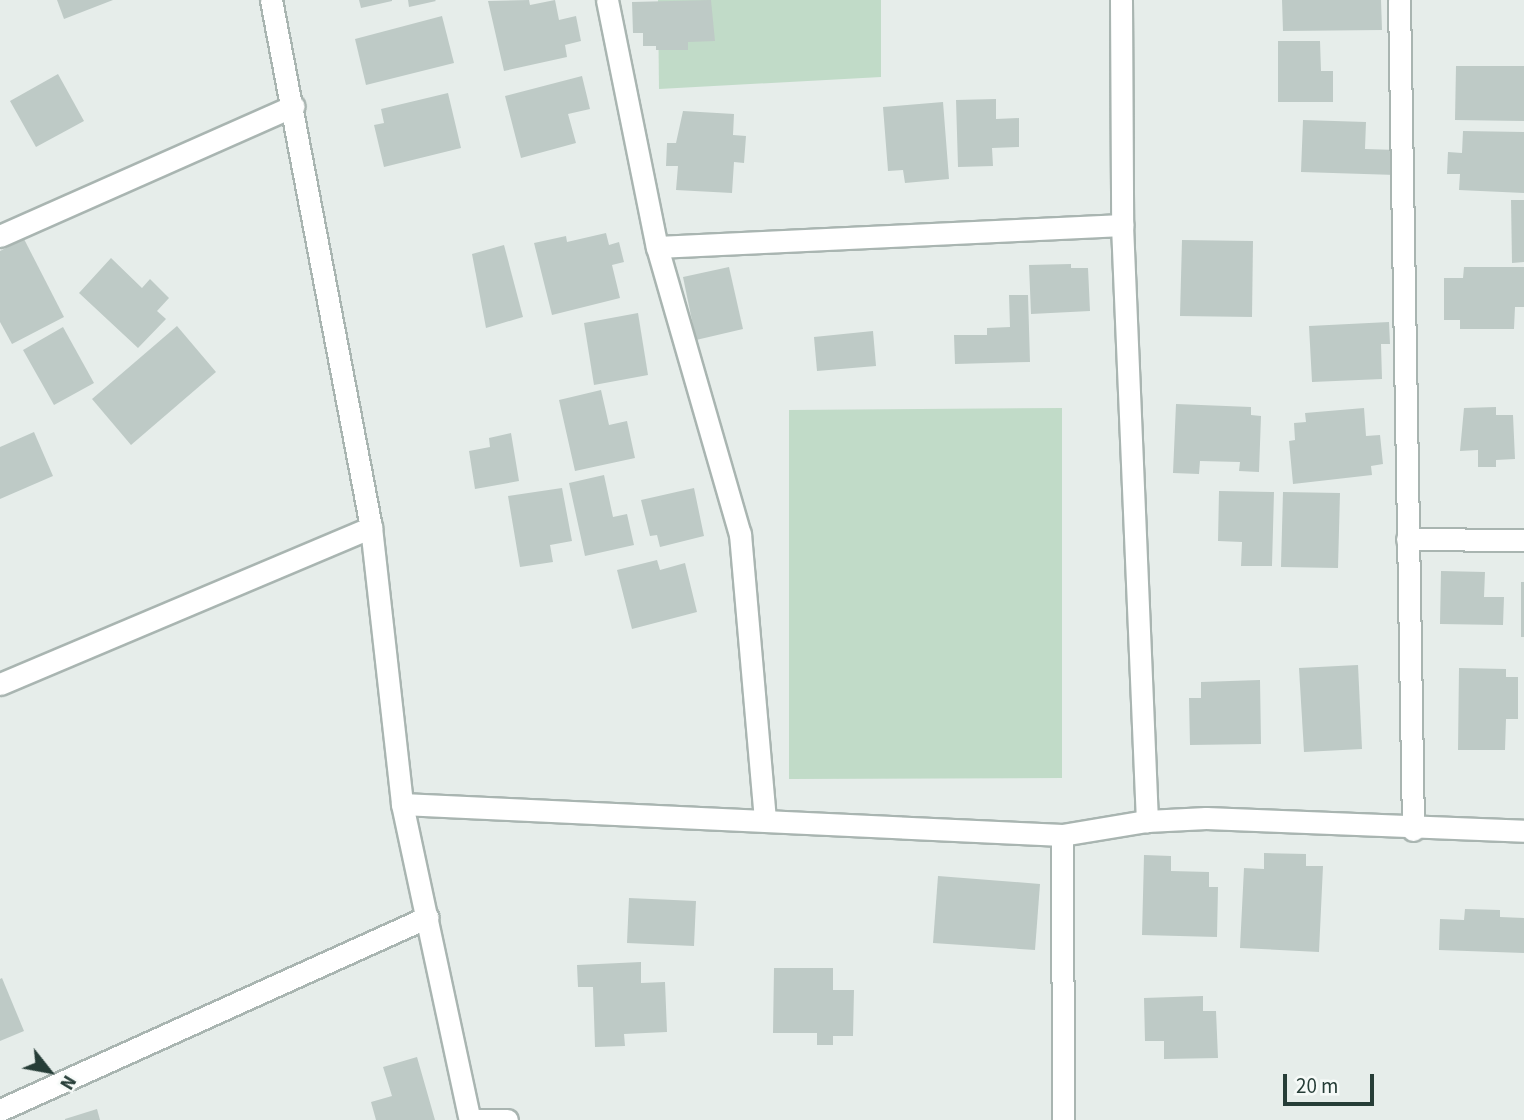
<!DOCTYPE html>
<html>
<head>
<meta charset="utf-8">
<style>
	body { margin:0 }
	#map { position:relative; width:1524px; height:1120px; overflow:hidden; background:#e6edea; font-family:"Source Sans 3",sans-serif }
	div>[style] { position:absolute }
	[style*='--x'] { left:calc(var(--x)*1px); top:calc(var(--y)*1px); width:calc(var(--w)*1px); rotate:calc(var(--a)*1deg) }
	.green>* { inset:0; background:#c1dbc8 }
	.building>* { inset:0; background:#becac6 }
	.roads { filter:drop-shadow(2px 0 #a9b5b1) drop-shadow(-2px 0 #a9b5b1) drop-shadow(0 2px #a9b5b1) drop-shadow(0 -2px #a9b5b1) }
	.street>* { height:21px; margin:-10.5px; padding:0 10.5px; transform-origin:10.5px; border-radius:10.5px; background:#fff }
	.secondary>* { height:21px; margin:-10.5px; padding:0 10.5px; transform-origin:10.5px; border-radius:10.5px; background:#fff }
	span { translate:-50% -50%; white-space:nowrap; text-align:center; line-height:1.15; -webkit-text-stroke:5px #f6faf8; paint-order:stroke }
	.north { position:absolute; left:14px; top:1036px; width:70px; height:70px; -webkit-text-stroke:5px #f6faf8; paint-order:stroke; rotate:121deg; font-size:19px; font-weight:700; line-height:28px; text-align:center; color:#263d37 }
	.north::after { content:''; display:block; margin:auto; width:24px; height:32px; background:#263d37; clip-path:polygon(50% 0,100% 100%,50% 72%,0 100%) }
	.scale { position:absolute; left:1283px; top:1074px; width:91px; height:32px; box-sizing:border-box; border:4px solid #263d37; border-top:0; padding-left:9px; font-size:21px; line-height:24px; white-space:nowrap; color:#263d37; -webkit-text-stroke:5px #f6faf8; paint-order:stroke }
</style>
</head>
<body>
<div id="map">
	<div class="green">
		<div style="clip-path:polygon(658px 0,881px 0,881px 77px,659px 89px)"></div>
		<div style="clip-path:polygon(1062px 408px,1062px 778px,789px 779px,789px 410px)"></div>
	</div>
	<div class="building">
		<div style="clip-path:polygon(57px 0,113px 0,64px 19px)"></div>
		<div style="clip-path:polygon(359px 0,392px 0,392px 1px,361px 8px)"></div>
		<div style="clip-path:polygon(408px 0,435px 0,436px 1px,409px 7px)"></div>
		<div style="clip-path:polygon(529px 0,530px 5px,555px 0,559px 20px,576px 16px,581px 41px,565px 45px,567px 57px,504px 71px,488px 1px)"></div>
		<div style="clip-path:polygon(711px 0,715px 41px,688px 42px,688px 50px,656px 50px,656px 46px,643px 46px,643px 33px,633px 33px,632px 2px)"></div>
		<div style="clip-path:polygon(1282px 0,1381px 0,1382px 30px,1283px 31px)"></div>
		<div style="clip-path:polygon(442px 16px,454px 63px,366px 85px,355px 39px)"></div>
		<div style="clip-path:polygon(1278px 41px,1320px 41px,1321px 71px,1333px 71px,1333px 102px,1278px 102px)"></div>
		<div style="clip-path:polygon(1456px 66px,1524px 66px,1524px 121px,1455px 120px)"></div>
		<div style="clip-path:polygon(58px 74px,84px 121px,36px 147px,10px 101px)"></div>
		<div style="clip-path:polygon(582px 76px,590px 109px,568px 114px,576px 143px,521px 158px,505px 96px)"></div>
		<div style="clip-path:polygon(448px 93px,461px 148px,384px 167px,374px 125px,384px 123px,381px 109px)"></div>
		<div style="clip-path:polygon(996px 99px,996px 119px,1019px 118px,1019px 147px,992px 148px,993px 166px,958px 167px,956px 100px)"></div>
		<div style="clip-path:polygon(943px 102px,949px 179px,905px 183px,903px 170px,888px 171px,883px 107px)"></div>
		<div style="clip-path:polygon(683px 111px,734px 114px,733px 135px,746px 136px,744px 163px,734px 162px,732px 193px,676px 190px,678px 166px,666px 166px,667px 143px,676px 143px)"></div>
		<div style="clip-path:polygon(1303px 120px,1366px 122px,1365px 149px,1397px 150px,1396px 175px,1301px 172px)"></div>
		<div style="clip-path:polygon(1463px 131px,1524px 132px,1524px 193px,1459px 190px,1460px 174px,1447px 174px,1448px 152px,1462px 153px)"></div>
		<div style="clip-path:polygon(1511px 200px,1524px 200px,1524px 262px,1512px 263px)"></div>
		<div style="clip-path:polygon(606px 233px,609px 245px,619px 242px,624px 262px,612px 265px,620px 298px,552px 315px,534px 243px,566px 236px,567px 242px)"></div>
		<div style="clip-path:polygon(24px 239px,64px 317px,12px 344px,0 322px,0 251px)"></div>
		<div style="clip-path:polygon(1182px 240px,1253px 241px,1252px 317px,1180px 316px)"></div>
		<div style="clip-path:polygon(504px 245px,523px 317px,486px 328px,472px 254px)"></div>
		<div style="clip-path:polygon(111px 258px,142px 288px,150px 279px,169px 298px,157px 311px,166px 319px,138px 348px,79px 293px)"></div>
		<div style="clip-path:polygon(1071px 264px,1071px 268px,1088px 268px,1090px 311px,1031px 314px,1029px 265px)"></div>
		<div style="clip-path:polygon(729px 267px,743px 329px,696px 340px,683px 277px)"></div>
		<div style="clip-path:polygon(1464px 267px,1524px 267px,1524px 307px,1515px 307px,1514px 329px,1460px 329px,1460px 320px,1444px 320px,1444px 278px,1463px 278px)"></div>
		<div style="clip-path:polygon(1009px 295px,1028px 295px,1030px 362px,955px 364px,954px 335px,987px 335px,987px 328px,1010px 327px)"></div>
		<div style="clip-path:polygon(638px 313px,648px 375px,594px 385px,584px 323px)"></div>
		<div style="clip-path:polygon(1389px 322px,1390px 344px,1381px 344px,1382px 379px,1312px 382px,1309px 326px)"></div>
		<div style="clip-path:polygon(177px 326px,216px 372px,131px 445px,92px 399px)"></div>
		<div style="clip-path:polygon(63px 327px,94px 383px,54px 405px,23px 350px)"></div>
		<div style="clip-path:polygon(873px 331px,876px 366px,817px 371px,814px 337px)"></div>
		<div style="clip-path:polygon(601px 390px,609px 425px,627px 421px,635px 458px,575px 471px,559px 400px)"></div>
		<div style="clip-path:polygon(1176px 404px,1251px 407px,1251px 415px,1261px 416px,1259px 472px,1239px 471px,1240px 462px,1200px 461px,1199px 474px,1173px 473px)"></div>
		<div style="clip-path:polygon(1496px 407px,1496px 415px,1513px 415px,1515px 459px,1496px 460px,1496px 467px,1478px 467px,1478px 450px,1460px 451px,1464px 408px)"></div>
		<div style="clip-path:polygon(1364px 408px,1366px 436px,1380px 435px,1383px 464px,1371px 466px,1372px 475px,1293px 484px,1289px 441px,1295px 440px,1294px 423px,1306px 422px,1305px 413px)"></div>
		<div style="clip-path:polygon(34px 432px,53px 476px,0 499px,0 447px)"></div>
		<div style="clip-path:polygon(511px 433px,519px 481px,475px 489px,469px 451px,490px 447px,489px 438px)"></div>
		<div style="clip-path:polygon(604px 475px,613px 517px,627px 514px,634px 545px,585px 556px,569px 483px)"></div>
		<div style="clip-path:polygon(562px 488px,572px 541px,550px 545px,553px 562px,520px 567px,508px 496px)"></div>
		<div style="clip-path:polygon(694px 488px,704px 536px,660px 547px,657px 535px,650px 536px,641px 500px)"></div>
		<div style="clip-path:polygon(1219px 491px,1274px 492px,1272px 566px,1241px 566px,1242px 542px,1218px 541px)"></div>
		<div style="clip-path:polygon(1283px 492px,1340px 493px,1338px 568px,1281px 567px)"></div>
		<div style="clip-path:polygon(657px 560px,660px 570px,685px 563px,697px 612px,632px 629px,617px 570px)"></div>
		<div style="clip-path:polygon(1441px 571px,1485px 572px,1484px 597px,1504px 597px,1503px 625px,1440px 624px)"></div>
		<div style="clip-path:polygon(1521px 582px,1524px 582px,1524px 637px,1521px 637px)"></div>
		<div style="clip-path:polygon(1358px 665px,1362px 749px,1304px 752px,1299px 668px)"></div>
		<div style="clip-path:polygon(1459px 668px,1506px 669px,1506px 677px,1518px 677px,1518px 719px,1506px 719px,1505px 750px,1458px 750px)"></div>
		<div style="clip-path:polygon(1260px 680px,1261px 744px,1190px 745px,1189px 698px,1201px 698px,1201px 682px)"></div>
		<div style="clip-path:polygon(1264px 853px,1306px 854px,1306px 866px,1323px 866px,1319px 952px,1240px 948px,1244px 868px,1264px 869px)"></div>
		<div style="clip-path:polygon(1144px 855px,1171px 856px,1171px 871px,1209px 872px,1209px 887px,1218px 887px,1217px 937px,1142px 935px)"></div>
		<div style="clip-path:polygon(938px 876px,1040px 884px,1035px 950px,933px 943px)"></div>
		<div style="clip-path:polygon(629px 898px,696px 901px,694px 946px,627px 943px)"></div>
		<div style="clip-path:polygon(1465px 909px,1500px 910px,1500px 917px,1524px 918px,1524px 953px,1439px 950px,1440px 919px,1464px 920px)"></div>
		<div style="clip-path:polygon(641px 962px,641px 983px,665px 982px,667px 1032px,624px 1034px,625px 1046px,595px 1047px,593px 987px,578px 987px,577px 965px)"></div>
		<div style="clip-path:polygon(774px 968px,833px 968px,833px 990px,854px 990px,853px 1036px,833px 1036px,833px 1045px,817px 1045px,817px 1033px,773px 1033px)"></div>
		<div style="clip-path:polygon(2px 978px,24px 1031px,0 1041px,0 979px)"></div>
		<div style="clip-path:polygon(1203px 996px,1203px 1011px,1216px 1011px,1218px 1058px,1164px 1059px,1164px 1041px,1145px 1041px,1144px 998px)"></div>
		<div style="clip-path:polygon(417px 1057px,435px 1120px,376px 1120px,371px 1102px,392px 1096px,383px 1067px)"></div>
		<div style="clip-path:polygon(97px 1109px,100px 1120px,65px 1120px,65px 1119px)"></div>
	</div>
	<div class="roads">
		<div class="street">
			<div style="--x:607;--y:0;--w:252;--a:78.6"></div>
			<div style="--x:657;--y:247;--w:299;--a:73.9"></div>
			<div style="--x:740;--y:534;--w:287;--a:85"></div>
			<div style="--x:1121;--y:0;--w:225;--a:89.7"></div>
			<div style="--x:1122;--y:225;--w:597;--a:87.6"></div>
			<div style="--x:1399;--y:0;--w:830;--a:89.03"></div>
			<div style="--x:0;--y:236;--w:321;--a:-23.9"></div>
			<div style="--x:657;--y:247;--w:466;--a:-2.7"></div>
			<div style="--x:1407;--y:539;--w:117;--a:0.5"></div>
			<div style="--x:0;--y:684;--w:403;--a:-22.9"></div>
			<div style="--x:1062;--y:835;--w:285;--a:89.8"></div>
			<div style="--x:0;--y:1110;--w:469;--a:-24.3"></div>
			<div style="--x:470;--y:1120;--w:37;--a:0"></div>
		</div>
		<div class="secondary">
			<div style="--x:271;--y:0;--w:536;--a:79.26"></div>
			<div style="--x:371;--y:527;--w:279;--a:83.6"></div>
			<div style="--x:402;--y:804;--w:323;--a:77.9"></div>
			<div style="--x:402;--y:804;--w:661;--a:2.69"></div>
			<div style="--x:1062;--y:835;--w:86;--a:-9.4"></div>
			<div style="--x:1147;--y:821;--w:59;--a:-2.9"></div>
			<div style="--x:1206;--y:818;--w:318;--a:2.3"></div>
		</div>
	</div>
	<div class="north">N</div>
	<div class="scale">20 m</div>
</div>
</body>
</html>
